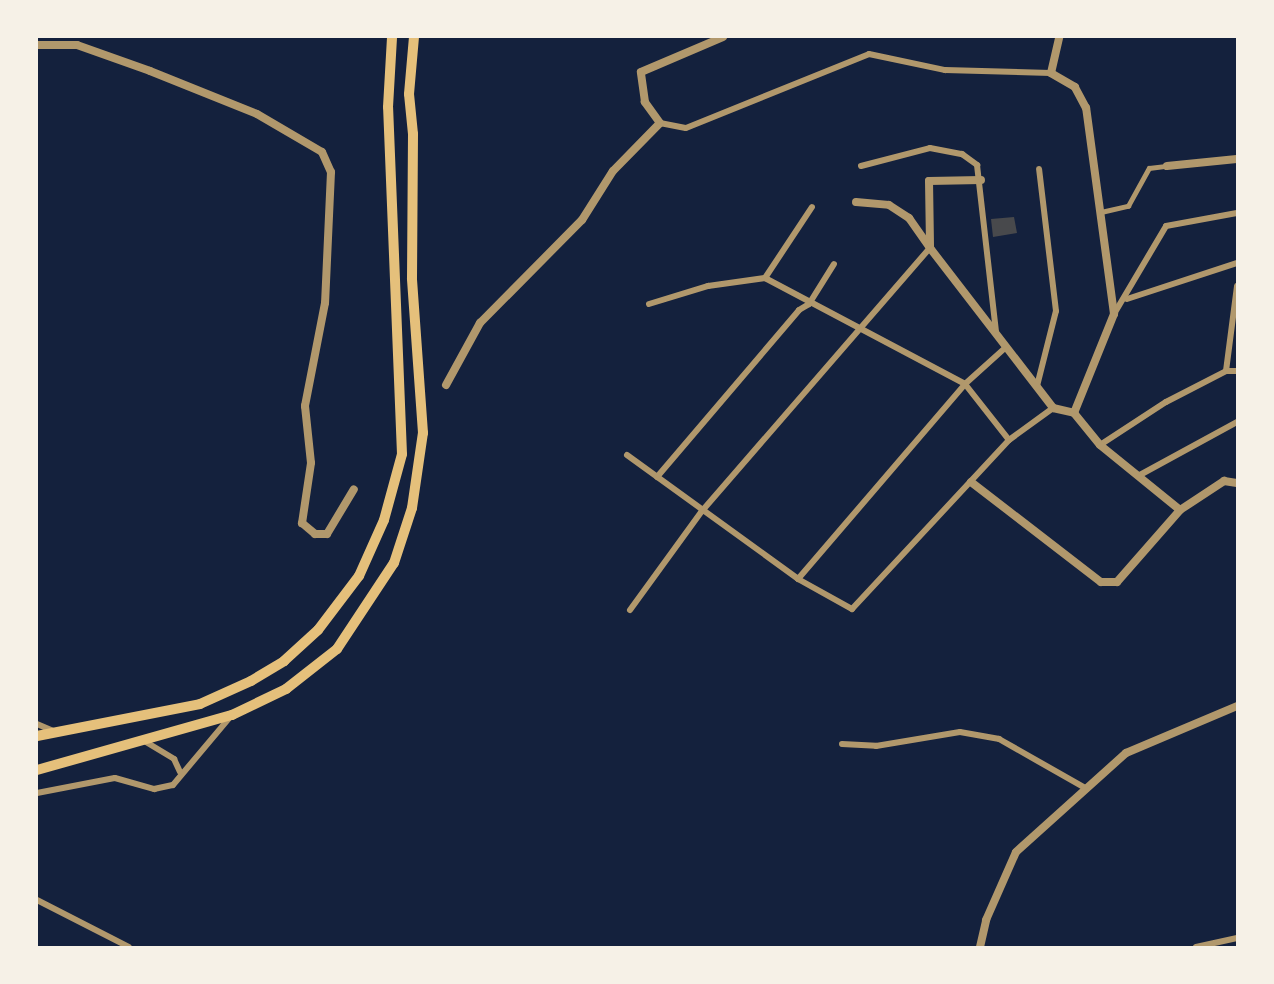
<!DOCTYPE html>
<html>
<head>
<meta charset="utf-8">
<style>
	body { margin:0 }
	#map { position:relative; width:1274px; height:984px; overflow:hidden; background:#14213d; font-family:Lato,sans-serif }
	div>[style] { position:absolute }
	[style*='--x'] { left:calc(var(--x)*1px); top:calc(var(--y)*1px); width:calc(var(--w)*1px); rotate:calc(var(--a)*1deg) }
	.building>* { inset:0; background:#48494c }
	.pedestrian>* { height:4.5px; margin:-2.25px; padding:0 2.25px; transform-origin:2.25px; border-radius:2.25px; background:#b1986c }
	.minor>* { height:6px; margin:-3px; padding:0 3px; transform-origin:3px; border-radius:3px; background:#b1986c }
	.tertiary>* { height:8px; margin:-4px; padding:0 4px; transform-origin:4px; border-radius:4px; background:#b1986c }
	.primary>* { height:10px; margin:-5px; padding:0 5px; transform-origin:5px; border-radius:5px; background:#e5c07b }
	span { translate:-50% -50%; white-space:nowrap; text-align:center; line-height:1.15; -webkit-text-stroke:7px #f6f1e7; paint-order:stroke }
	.frame { position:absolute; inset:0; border:38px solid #f6f1e7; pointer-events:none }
</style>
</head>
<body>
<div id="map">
	<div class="building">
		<div style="clip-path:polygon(1014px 217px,1017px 233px,993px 237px,991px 219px)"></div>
	</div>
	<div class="pedestrian">
		<div style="--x:1101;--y:212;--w:28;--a:-13"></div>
		<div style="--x:1128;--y:206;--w:43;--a:-61.1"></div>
		<div style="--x:1149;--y:168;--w:17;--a:-7"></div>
	</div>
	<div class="minor">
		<div style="--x:660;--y:123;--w:26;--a:11"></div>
		<div style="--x:686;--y:128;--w:197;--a:-22"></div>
		<div style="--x:869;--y:54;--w:78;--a:11.9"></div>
		<div style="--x:945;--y:70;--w:106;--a:1.6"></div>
		<div style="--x:861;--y:166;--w:71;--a:-14.6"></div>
		<div style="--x:930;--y:148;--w:33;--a:11"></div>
		<div style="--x:962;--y:154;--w:19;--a:36"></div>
		<div style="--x:977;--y:165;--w:169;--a:83.5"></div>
		<div style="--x:765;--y:278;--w:85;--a:-56.5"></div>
		<div style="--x:1127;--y:299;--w:116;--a:-18.1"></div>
		<div style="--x:649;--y:304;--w:62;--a:-17"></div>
		<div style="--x:708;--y:286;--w:58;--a:-8"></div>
		<div style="--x:765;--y:278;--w:226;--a:27.9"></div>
		<div style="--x:965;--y:384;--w:71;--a:51.8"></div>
		<div style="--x:1114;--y:314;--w:102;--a:-59.4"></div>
		<div style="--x:1166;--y:226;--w:72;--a:-10.4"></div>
		<div style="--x:1226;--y:371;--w:86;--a:-82.6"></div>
		<div style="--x:1037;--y:386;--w:77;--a:-75.8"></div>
		<div style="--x:1056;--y:311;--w:143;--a:-96.8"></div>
		<div style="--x:1100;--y:445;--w:79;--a:-33.1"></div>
		<div style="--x:1166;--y:402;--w:68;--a:-27.3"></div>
		<div style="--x:1226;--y:371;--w:11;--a:0"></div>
		<div style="--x:627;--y:455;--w:211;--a:35.9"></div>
		<div style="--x:798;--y:579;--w:62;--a:29.1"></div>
		<div style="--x:852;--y:609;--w:231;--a:-47.1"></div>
		<div style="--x:1009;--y:440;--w:54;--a:-36"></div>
		<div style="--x:1138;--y:476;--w:113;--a:-28.6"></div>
		<div style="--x:657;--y:477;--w:219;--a:-49.6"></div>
		<div style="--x:799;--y:310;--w:12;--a:-31"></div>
		<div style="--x:809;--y:304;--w:47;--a:-58"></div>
		<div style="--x:798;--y:579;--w:257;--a:-49.4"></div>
		<div style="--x:965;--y:384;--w:54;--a:-42"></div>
		<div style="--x:630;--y:610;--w:122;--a:-54"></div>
		<div style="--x:702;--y:511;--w:348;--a:-49.1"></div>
		<div style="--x:37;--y:724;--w:21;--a:23"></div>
		<div style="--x:146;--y:742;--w:33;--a:31"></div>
		<div style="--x:174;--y:759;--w:14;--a:65"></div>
		<div style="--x:842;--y:744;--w:34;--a:3"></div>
		<div style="--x:876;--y:746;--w:85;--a:-9.5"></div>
		<div style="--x:960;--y:732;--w:40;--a:10"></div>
		<div style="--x:999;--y:739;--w:101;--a:29.6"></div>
		<div style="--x:37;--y:793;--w:79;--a:-10.9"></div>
		<div style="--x:115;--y:778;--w:41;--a:15.8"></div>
		<div style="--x:154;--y:789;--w:19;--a:-12"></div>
		<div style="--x:173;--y:785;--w:89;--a:-50"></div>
		<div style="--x:37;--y:900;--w:103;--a:27.1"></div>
		<div style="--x:1196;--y:947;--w:42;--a:-12.4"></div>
	</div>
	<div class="tertiary">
		<div style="--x:37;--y:45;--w:40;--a:0"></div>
		<div style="--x:77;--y:45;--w:77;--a:19.6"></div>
		<div style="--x:150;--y:71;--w:115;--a:21.9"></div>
		<div style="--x:257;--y:114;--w:75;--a:30.3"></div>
		<div style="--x:322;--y:152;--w:22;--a:66"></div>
		<div style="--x:331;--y:172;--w:131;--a:92.6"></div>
		<div style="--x:325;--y:303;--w:105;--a:101"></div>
		<div style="--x:305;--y:406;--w:57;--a:84"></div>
		<div style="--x:311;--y:463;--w:61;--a:98.5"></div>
		<div style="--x:302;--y:523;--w:17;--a:40"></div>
		<div style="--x:315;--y:534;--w:12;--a:0"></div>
		<div style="--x:327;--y:534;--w:52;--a:-59"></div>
		<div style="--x:1167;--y:166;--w:70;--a:-5.7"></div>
		<div style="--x:981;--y:180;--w:52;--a:178.9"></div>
		<div style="--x:929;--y:181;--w:67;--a:89.1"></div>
		<div style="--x:930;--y:248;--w:202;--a:52.4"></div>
		<div style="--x:1053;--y:408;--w:22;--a:13"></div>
		<div style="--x:1074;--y:413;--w:107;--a:-68"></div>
		<div style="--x:1114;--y:314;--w:208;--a:-97.7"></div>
		<div style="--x:1086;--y:108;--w:24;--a:-118"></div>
		<div style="--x:1075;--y:87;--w:28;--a:-150"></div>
		<div style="--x:1051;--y:73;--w:37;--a:-77"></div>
		<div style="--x:856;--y:202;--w:33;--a:5"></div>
		<div style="--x:889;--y:205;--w:24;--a:33"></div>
		<div style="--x:909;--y:218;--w:37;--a:55"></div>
		<div style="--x:446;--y:385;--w:71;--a:-61.3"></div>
		<div style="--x:480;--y:323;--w:145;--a:-45.3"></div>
		<div style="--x:582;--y:220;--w:58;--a:-57.7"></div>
		<div style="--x:613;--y:171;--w:67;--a:-45.6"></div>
		<div style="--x:660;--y:123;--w:26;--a:-126"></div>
		<div style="--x:645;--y:102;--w:30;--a:-98"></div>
		<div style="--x:641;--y:72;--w:89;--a:-23.1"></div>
		<div style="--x:1074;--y:413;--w:41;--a:50.9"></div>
		<div style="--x:1100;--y:445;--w:103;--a:39.1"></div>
		<div style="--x:1180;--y:510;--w:53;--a:-33.4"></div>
		<div style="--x:1224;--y:481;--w:13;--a:9"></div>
		<div style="--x:971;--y:482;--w:164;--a:37.6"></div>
		<div style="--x:1101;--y:582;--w:16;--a:0"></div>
		<div style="--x:1117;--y:582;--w:96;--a:-48.8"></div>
		<div style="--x:980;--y:947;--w:28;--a:-77"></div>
		<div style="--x:986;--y:920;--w:74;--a:-66.2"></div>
		<div style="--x:1016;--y:852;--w:148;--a:-42"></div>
		<div style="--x:1126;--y:753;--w:121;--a:-22.9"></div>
	</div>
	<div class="primary">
		<div style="--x:37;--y:736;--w:166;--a:-11.1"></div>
		<div style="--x:200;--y:704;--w:56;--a:-24.3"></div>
		<div style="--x:251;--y:681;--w:39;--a:-31"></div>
		<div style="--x:284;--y:661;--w:46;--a:-42.4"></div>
		<div style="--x:318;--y:630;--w:68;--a:-52.8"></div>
		<div style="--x:359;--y:576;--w:61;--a:-65.9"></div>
		<div style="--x:384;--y:520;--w:68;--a:-74.7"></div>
		<div style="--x:402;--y:454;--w:347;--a:-92.3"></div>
		<div style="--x:388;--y:107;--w:70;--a:-86.7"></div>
		<div style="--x:37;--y:770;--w:203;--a:-15.8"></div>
		<div style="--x:232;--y:715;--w:60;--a:-25.7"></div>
		<div style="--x:286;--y:689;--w:65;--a:-38.1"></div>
		<div style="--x:337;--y:649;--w:103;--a:-56.5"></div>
		<div style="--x:394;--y:563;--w:58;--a:-71.9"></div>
		<div style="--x:412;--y:508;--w:76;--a:-81.7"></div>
		<div style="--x:423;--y:433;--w:155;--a:-94.1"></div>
		<div style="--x:412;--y:278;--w:144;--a:-89.6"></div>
		<div style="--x:413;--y:134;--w:40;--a:-95.7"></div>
		<div style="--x:409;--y:94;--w:57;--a:-85"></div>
	</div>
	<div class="frame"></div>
</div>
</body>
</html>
